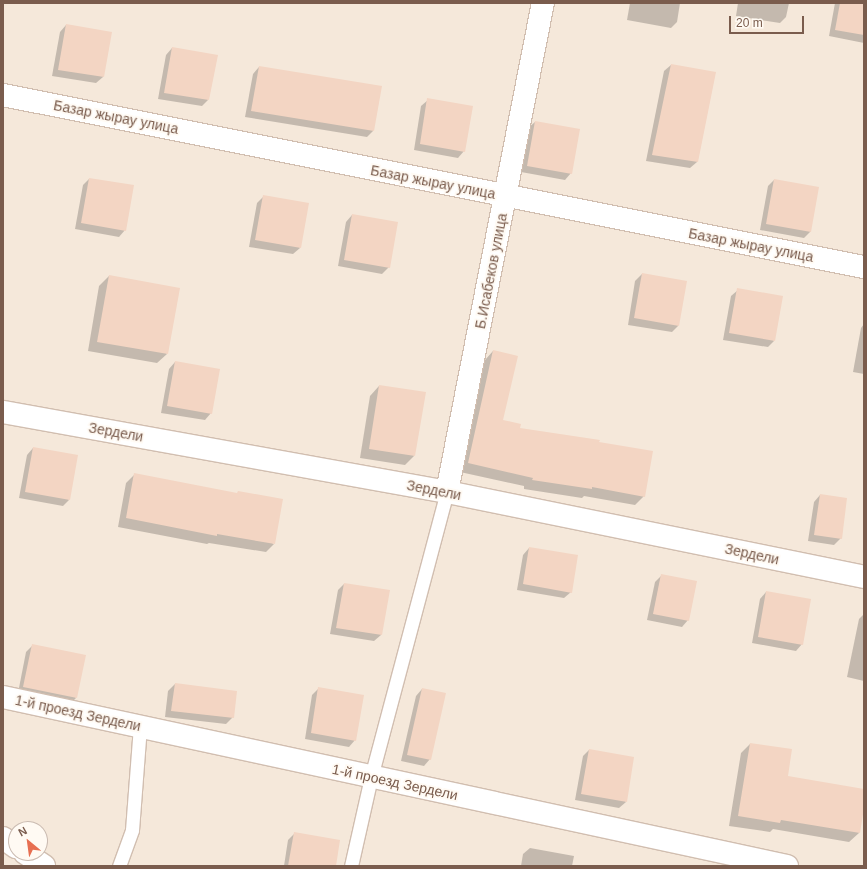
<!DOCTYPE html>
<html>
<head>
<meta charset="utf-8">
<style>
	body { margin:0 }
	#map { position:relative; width:867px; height:869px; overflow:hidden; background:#fdf6ec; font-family:Arial,sans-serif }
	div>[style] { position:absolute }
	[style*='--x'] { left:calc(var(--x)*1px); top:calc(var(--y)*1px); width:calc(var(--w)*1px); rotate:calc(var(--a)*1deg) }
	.residential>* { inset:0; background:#f5e8da }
	.shadow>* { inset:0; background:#0003 }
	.building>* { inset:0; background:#f3d5c3 }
	.roads { filter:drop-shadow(1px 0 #d1beb0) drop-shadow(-1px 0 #d1beb0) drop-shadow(0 1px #d1beb0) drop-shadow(0 -1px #d1beb0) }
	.lane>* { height:13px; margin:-6.5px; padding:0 6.5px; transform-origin:6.5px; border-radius:6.5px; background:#fff }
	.street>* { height:22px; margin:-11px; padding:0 11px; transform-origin:11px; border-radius:11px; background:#fff }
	span { translate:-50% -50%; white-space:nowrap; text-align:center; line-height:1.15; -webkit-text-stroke:3.5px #fffaf3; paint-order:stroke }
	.street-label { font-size:14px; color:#7a5c4d }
	.frame { position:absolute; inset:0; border:4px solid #7a5c4d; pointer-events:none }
	.north { position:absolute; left:8px; top:821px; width:40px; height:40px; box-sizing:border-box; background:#fffaf3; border:1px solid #cabbb1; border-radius:50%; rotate:331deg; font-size:11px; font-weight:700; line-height:16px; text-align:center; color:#7a5c4d }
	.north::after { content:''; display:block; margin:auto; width:14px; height:18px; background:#e76f51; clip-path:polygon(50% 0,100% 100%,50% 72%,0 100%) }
	.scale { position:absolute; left:729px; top:16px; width:75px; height:18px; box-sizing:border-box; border:2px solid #7a5c4d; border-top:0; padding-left:5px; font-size:12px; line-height:14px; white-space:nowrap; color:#7a5c4d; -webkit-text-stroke:3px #fffaf3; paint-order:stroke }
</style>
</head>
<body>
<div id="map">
	<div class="residential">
		<div style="clip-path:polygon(evenodd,3px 3px,864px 3px,864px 866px,3px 866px,3px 3px,16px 829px,40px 829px,40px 853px,16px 853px,16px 829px)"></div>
	</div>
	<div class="shadow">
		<div style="clip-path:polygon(630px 3px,680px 3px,677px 22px,671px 28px,627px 20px)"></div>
		<div style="clip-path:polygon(738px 3px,789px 3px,786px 17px,780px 23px,736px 16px)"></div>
		<div style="clip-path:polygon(835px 3px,864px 3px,864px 43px,829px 36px)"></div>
		<div style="clip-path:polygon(66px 25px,111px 33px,103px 77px,96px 83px,52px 76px,60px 32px)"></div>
		<div style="clip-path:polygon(172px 48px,208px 100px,202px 106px,158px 99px,166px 55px)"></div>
		<div style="clip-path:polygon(671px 65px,715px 73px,697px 162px,690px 168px,646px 161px,664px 71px)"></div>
		<div style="clip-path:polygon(259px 67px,381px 87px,373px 131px,367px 137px,245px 117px,253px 74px)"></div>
		<div style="clip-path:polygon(428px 100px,464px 151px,458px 158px,414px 150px,421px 106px)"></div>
		<div style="clip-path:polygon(535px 122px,571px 173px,565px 180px,521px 172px,528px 128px)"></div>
		<div style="clip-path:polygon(89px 179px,125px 230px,119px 237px,75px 229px,83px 185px)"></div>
		<div style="clip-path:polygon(774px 180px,811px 231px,804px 238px,760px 230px,768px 186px)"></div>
		<div style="clip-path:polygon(264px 196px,300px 248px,293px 254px,249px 247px,257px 203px)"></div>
		<div style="clip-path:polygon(352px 215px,389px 267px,382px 274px,338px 266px,346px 222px)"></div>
		<div style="clip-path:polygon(642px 274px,686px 282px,678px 326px,672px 332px,628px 325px,635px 281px)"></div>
		<div style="clip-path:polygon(109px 276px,167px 354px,157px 363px,88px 351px,99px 286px)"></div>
		<div style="clip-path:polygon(738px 290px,774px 341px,768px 347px,723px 340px,731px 296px)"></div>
		<div style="clip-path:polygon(864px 324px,864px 374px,853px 372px,861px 328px)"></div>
		<div style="clip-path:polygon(493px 351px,502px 421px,519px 429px,598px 443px,644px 496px,635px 505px,584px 496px,582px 498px,524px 489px,524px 486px,460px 472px,485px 360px)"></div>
		<div style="clip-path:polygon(175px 362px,211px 413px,205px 420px,161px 413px,169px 369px)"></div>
		<div style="clip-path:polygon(379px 386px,414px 456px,405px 465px,360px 458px,370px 396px)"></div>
		<div style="clip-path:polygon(33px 448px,69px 500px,63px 506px,19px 498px,27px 455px)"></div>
		<div style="clip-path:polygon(135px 474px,274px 544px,266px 552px,209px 543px,207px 544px,118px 527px,126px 483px)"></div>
		<div style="clip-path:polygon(820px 495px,841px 538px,834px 545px,808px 541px,814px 502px)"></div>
		<div style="clip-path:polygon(529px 548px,571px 592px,564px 598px,517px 590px,523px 555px)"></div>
		<div style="clip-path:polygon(661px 576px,688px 620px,682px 627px,647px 620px,655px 582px)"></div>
		<div style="clip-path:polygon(344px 584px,388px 591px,381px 635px,374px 641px,330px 634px,338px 590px)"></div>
		<div style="clip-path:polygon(766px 592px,802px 644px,796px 651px,752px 643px,760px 599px)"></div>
		<div style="clip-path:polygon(864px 614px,864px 681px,847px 677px,859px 619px)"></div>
		<div style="clip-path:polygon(33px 645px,76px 698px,70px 704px,18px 693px,26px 652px)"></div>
		<div style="clip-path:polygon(175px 684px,233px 717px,226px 724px,165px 717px,168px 691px)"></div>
		<div style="clip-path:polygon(319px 688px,355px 740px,349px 747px,305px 739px,312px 695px)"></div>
		<div style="clip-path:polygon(422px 689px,430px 759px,424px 766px,401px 761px,416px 696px)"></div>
		<div style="clip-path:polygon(750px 744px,787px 777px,864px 790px,864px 802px,859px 833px,849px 842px,773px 829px,770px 832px,729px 826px,741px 753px)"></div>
		<div style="clip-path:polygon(589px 750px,626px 802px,619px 808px,575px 800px,583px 756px)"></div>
		<div style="clip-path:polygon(295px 833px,334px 866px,284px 866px,288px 840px)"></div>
		<div style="clip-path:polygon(530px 848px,574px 856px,572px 866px,521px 866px,523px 854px)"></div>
	</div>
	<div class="building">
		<div style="clip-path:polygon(840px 3px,864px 3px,864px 35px,835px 30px)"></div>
		<div style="clip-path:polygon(66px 24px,112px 32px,104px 77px,58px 70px)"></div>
		<div style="clip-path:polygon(172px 47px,218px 55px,209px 100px,164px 93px)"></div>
		<div style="clip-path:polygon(671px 64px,716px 72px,698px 162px,652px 155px)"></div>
		<div style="clip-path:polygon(259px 66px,382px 86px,374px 131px,251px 111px)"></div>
		<div style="clip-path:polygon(427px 98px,473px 106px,465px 152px,420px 144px)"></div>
		<div style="clip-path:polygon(535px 121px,580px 129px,572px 174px,527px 166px)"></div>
		<div style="clip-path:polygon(89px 178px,134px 185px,126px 231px,81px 223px)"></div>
		<div style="clip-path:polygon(774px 179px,819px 187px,811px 232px,766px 224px)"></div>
		<div style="clip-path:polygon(263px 195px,309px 203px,301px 248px,255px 240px)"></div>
		<div style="clip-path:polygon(352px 214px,398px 222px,390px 268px,344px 260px)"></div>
		<div style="clip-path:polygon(642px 273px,687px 281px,679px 326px,634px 318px)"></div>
		<div style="clip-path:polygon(109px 275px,180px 288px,168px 354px,97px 342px)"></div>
		<div style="clip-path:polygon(737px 288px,783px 296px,775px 341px,729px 333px)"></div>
		<div style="clip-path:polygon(493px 350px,518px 356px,503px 420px,521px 424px,520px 428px,600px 440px,599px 442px,653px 451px,645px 497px,592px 487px,592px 489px,532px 480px,533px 478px,468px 463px)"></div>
		<div style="clip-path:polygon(175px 361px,220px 369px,212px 414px,167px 406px)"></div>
		<div style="clip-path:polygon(379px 385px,426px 392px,415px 456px,369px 449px)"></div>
		<div style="clip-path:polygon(33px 447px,78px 455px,70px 500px,25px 492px)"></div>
		<div style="clip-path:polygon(134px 473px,237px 493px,238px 491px,283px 499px,275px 544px,217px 534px,217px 536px,126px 518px)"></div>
		<div style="clip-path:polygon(820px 494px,847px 498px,842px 539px,814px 535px)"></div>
		<div style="clip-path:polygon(529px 547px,578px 555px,572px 593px,523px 584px)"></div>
		<div style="clip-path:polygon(661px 574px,697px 581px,689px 621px,653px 614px)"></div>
		<div style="clip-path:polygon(344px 583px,390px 590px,382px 635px,336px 628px)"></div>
		<div style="clip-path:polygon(766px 591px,811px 599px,803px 645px,758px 637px)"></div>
		<div style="clip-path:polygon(32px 644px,86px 655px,77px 698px,23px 687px)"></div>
		<div style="clip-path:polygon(175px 683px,237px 691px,234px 718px,171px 711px)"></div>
		<div style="clip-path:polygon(318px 687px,364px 695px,356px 741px,311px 733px)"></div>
		<div style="clip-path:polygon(422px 688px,446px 693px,431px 760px,407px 755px)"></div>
		<div style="clip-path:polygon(750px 743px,792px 749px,788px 776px,864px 789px,864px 808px,860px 833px,781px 820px,780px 823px,738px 816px)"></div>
		<div style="clip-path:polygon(589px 749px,634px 757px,627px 802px,581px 794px)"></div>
		<div style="clip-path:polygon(294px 832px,340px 840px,336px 866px,288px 866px)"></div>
	</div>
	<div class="roads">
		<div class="lane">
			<div style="--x:119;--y:866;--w:38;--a:-70"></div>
			<div style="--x:132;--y:830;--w:103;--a:-85.6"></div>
			<div style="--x:351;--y:866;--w:91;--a:-77.3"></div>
			<div style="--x:371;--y:777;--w:295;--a:-75.1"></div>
		</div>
		<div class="street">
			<div style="--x:3;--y:95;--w:878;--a:11.3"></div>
			<div style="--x:3;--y:412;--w:451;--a:10.2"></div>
			<div style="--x:447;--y:492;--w:426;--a:11.5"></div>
			<div style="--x:447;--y:492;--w:498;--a:-78.9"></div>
			<div style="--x:3;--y:697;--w:802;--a:12.16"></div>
			<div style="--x:3;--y:838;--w:16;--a:35"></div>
			<div style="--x:25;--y:853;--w:23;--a:34"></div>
		</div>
	</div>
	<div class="street-label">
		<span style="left:116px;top:117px;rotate:11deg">Базар жырау улица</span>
		<span style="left:433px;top:182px;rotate:11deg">Базар жырау улица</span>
		<span style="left:751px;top:245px;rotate:11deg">Базар жырау улица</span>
		<span style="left:491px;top:271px;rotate:-79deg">Б.Исабеков улица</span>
		<span style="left:116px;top:432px;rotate:10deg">Зердели</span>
		<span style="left:434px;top:490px;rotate:11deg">Зердели</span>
		<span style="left:752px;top:554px;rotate:12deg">Зердели</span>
		<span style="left:78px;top:713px;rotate:12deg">1-й проезд Зердели</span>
		<span style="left:395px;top:782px;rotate:12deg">1-й проезд Зердели</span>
	</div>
	<div class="frame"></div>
	<div class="north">N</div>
	<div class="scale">20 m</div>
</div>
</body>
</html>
